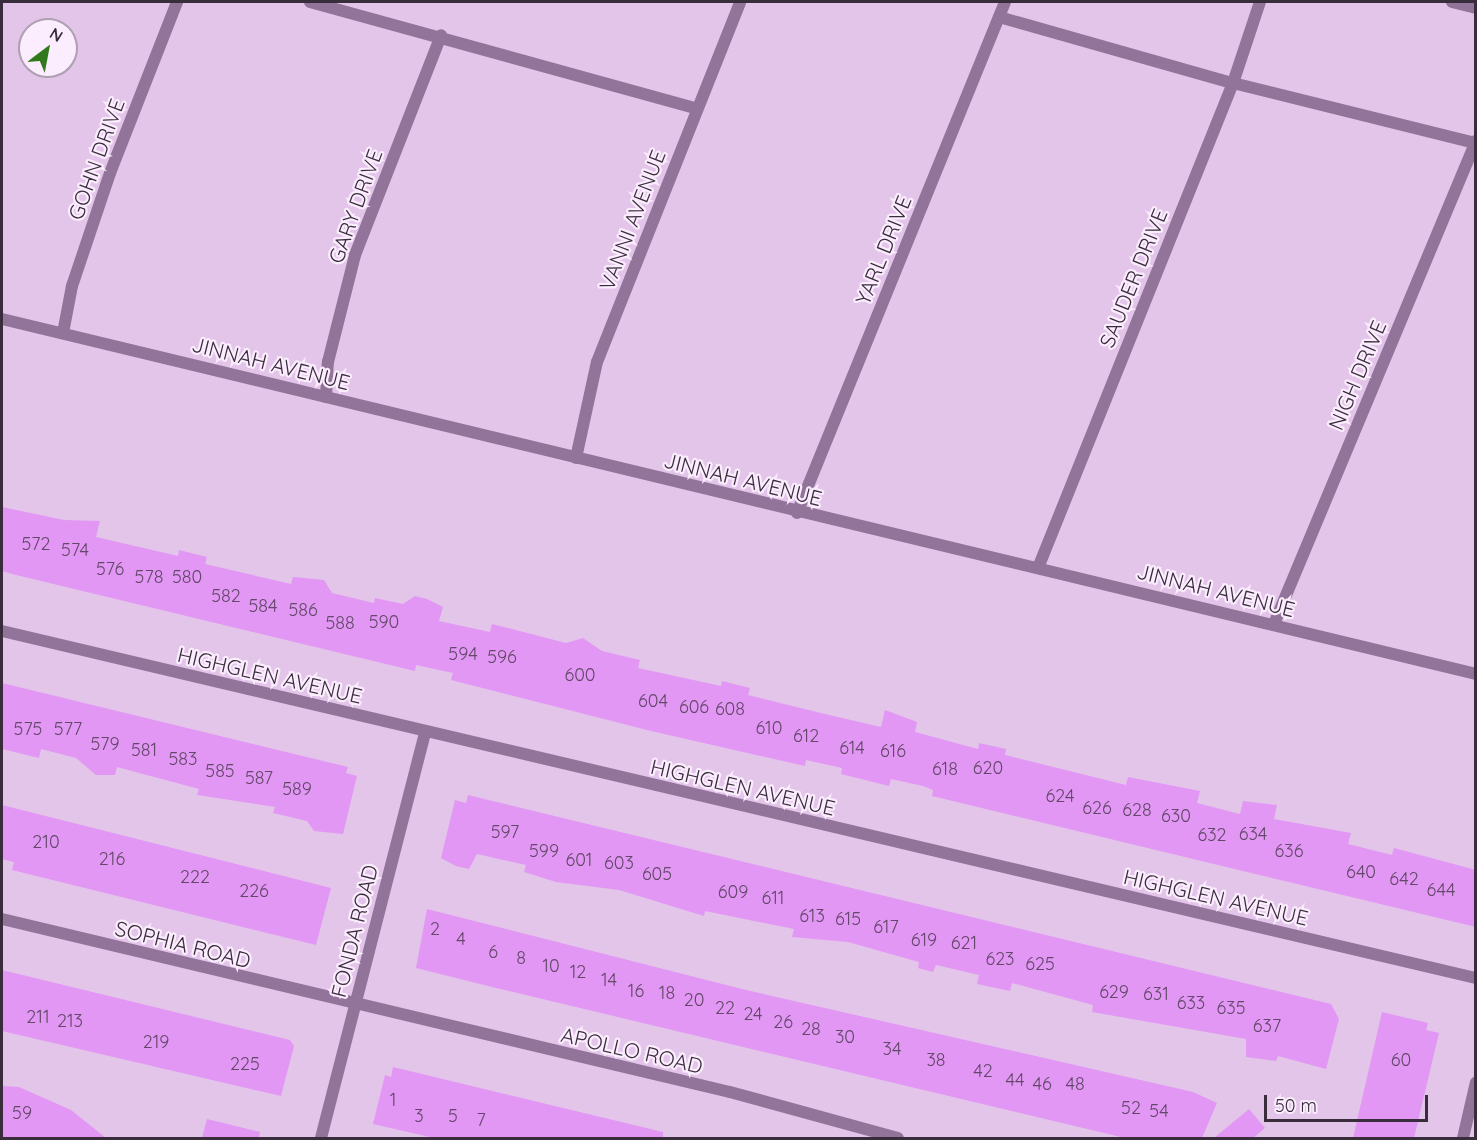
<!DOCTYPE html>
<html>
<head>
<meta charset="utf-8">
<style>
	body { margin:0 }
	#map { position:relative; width:1477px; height:1140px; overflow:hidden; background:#e2c5e9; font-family:Quicksand,sans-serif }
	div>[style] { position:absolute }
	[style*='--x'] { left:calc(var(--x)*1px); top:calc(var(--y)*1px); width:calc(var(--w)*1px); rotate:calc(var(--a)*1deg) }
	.building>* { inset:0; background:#e297f4 }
	.minor>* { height:12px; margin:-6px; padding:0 6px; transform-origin:6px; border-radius:6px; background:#927399 }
	.tertiary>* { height:12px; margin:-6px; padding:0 6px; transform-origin:6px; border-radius:6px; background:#927399 }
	span { translate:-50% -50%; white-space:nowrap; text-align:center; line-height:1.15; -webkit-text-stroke:4.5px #fbecfe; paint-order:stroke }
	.number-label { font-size:18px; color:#634869 }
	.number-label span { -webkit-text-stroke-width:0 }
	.street-label { font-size:21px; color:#392d3b }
	.frame { position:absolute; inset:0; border:3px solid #392d3b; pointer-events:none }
	.north { position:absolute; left:18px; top:18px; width:60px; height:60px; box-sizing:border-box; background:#fbecfe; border:2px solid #ada0b0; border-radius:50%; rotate:32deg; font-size:16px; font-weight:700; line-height:24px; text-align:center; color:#392d3b }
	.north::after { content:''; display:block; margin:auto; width:21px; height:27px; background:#32791e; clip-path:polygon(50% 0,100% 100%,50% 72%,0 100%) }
	.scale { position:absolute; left:1264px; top:1095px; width:164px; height:27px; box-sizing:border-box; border:3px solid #392d3b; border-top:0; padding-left:8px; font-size:18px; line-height:21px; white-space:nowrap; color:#392d3b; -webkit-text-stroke:4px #fbecfe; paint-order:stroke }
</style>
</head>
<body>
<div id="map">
	<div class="building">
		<div style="clip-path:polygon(2px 507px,64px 520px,100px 521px,96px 537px,178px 556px,179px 550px,207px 557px,205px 564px,291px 584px,293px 577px,324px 580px,332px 593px,374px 603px,375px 598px,403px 604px,415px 596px,427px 599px,443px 607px,439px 621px,490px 632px,492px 624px,566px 643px,583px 638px,602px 651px,640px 660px,638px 668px,721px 686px,722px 681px,750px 688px,748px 695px,829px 715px,881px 727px,885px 710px,917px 722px,915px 732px,978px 749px,979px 743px,1006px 749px,1005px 755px,1126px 785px,1128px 777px,1200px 791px,1197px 803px,1240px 814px,1243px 801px,1277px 805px,1274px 819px,1351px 833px,1348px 844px,1392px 855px,1394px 848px,1476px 870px,1476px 927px,932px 796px,933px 790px,923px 786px,891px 779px,889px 786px,841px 774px,842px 768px,806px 760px,805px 766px,651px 731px,451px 680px,453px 673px,416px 665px,415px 671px,12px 574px,2px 571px)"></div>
		<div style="clip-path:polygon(2px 683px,348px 767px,346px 773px,357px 776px,343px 834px,314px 831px,307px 821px,273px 813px,275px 807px,197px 795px,199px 789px,117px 767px,115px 775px,96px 775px,76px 758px,41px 749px,39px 758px,2px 749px)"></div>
		<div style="clip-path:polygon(468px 795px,1331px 1004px,1339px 1019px,1326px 1069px,1278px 1056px,1276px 1061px,1246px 1057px,1246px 1039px,1092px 1012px,1093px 1005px,1012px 983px,1010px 991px,977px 984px,979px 975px,936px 965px,933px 972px,918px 968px,919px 962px,848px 942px,792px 937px,794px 929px,705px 911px,704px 916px,619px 890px,556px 882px,524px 872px,526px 865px,477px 854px,469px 869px,456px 866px,441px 858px,455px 800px,466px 803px)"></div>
		<div style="clip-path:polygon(2px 805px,331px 888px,316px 945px,12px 870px,14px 862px,2px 859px)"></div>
		<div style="clip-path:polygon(427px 909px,746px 990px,1193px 1092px,1217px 1103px,1202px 1138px,1125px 1138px,492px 987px,416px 968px)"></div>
		<div style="clip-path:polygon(2px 970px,290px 1040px,294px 1046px,281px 1096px,2px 1031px)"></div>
		<div style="clip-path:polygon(1382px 1012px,1428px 1023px,1426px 1030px,1439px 1033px,1414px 1138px,1353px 1138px)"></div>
		<div style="clip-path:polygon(393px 1067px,663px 1132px,663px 1138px,434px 1138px,373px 1124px,385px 1075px,391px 1077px)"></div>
		<div style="clip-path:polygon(2px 1086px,19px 1087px,71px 1110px,106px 1138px,2px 1138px)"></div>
		<div style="clip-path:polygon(1249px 1109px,1265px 1128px,1253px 1138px,1214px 1138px)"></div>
		<div style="clip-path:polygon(207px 1119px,260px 1132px,259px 1138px,202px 1138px)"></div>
	</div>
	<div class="minor">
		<div style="--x:310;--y:2;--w:400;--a:15.4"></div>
		<div style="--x:1452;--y:2;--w:25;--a:14"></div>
		<div style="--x:999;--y:17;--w:243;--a:15.8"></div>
		<div style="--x:1233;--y:83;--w:250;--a:13.9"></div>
		<div style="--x:2;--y:319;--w:1516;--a:13.54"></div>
		<div style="--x:63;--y:333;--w:48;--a:-79.2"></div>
		<div style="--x:72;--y:286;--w:119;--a:-71.4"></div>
		<div style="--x:110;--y:173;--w:184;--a:-68.6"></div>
		<div style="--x:326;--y:397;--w:35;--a:-87"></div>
		<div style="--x:328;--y:362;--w:110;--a:-75.8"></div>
		<div style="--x:355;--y:255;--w:236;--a:-68.6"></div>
		<div style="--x:576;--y:458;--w:98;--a:-77.7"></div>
		<div style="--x:597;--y:362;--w:387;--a:-68.3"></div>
		<div style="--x:797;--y:513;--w:552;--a:-67.85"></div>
		<div style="--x:1038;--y:568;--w:523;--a:-68.1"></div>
		<div style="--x:1233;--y:83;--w:85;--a:-71.6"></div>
		<div style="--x:1274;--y:624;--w:524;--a:-67.3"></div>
		<div style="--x:2;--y:919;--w:748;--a:13.37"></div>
		<div style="--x:730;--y:1092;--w:174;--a:15.3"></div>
		<div style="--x:321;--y:1138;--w:419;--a:-75.6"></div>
		<div style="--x:1463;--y:1138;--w:57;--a:-76.9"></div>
	</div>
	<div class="tertiary">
		<div style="--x:2;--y:631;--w:1514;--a:13.25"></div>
	</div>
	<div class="number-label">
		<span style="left:36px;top:544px">572</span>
		<span style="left:75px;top:550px">574</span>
		<span style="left:110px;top:569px">576</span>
		<span style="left:149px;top:577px">578</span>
		<span style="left:187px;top:577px">580</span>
		<span style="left:226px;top:596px">582</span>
		<span style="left:263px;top:606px">584</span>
		<span style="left:303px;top:610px">586</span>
		<span style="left:384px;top:622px">590</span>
		<span style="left:340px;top:623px">588</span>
		<span style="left:463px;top:654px">594</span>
		<span style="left:502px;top:657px">596</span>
		<span style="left:580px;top:675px">600</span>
		<span style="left:653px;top:701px">604</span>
		<span style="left:694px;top:707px">606</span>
		<span style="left:730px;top:709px">608</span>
		<span style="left:769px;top:728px">610</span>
		<span style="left:28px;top:729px">575</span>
		<span style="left:68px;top:729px">577</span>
		<span style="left:806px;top:736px">612</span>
		<span style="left:105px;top:744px">579</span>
		<span style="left:852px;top:748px">614</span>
		<span style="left:144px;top:750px">581</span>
		<span style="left:893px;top:751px">616</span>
		<span style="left:183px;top:759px">583</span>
		<span style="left:988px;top:768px">620</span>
		<span style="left:945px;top:769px">618</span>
		<span style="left:220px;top:771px">585</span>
		<span style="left:259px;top:778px">587</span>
		<span style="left:297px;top:789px">589</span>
		<span style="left:1060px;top:796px">624</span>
		<span style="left:1097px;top:808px">626</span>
		<span style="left:1137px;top:810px">628</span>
		<span style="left:1176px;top:816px">630</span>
		<span style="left:505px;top:832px">597</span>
		<span style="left:1253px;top:834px">634</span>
		<span style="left:1212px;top:835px">632</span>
		<span style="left:46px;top:842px">210</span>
		<span style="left:544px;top:851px">599</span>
		<span style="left:1289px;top:851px">636</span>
		<span style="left:112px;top:859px">216</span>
		<span style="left:579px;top:860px">601</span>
		<span style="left:619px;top:863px">603</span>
		<span style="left:1361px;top:872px">640</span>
		<span style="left:657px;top:874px">605</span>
		<span style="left:195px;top:877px">222</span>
		<span style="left:1404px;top:879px">642</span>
		<span style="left:1441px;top:890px">644</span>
		<span style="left:254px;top:891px">226</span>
		<span style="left:733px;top:892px">609</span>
		<span style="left:773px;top:898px">611</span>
		<span style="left:812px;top:916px">613</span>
		<span style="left:848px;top:919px">615</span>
		<span style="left:886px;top:927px">617</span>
		<span style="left:435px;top:929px">2</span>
		<span style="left:461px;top:939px">4</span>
		<span style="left:924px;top:940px">619</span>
		<span style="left:964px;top:943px">621</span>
		<span style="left:493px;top:952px">6</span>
		<span style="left:521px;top:958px">8</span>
		<span style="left:1000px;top:959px">623</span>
		<span style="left:1040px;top:964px">625</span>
		<span style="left:551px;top:966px">10</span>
		<span style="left:578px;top:972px">12</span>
		<span style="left:609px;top:980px">14</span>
		<span style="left:636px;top:991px">16</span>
		<span style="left:1114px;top:992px">629</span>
		<span style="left:667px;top:993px">18</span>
		<span style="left:1156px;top:994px">631</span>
		<span style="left:694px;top:1000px">20</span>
		<span style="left:1191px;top:1003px">633</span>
		<span style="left:725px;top:1008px">22</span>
		<span style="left:1231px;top:1008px">635</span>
		<span style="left:753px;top:1014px">24</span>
		<span style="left:38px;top:1017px">211</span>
		<span style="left:70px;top:1021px">213</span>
		<span style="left:783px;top:1022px">26</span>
		<span style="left:1267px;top:1026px">637</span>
		<span style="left:811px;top:1029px">28</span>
		<span style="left:845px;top:1037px">30</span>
		<span style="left:156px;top:1042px">219</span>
		<span style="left:892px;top:1049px">34</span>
		<span style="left:936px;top:1060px">38</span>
		<span style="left:1401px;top:1060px">60</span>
		<span style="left:245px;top:1064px">225</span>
		<span style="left:983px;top:1071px">42</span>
		<span style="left:1015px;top:1080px">44</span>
		<span style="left:1042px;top:1084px">46</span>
		<span style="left:1075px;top:1084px">48</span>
		<span style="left:393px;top:1100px">1</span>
		<span style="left:1131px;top:1108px">52</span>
		<span style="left:1159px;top:1111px">54</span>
		<span style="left:22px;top:1113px">59</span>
		<span style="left:419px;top:1116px">3</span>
		<span style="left:453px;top:1116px">5</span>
		<span style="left:481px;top:1120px">7</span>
	</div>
	<div class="street-label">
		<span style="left:96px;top:159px;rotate:-70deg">GOHN DRIVE</span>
		<span style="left:355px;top:206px;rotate:-70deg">GARY DRIVE</span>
		<span style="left:632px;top:220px;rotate:-69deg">VANNI AVENUE</span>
		<span style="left:883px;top:250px;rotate:-68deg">YARL DRIVE</span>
		<span style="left:1133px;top:278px;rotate:-68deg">SAUDER DRIVE</span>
		<span style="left:271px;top:363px;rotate:14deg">JINNAH AVENUE</span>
		<span style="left:1357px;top:375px;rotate:-67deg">NIGH DRIVE</span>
		<span style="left:743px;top:479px;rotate:14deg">JINNAH AVENUE</span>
		<span style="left:1216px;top:590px;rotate:14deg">JINNAH AVENUE</span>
		<span style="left:270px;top:675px;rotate:13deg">HIGHGLEN AVENUE</span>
		<span style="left:743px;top:787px;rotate:13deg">HIGHGLEN AVENUE</span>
		<span style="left:1216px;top:897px;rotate:13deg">HIGHGLEN AVENUE</span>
		<span style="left:354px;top:931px;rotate:-76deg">FONDA ROAD</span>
		<span style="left:183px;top:944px;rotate:14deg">SOPHIA ROAD</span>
		<span style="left:632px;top:1050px;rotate:13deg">APOLLO ROAD</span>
	</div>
	<div class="frame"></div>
	<div class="north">N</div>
	<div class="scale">50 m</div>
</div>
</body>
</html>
